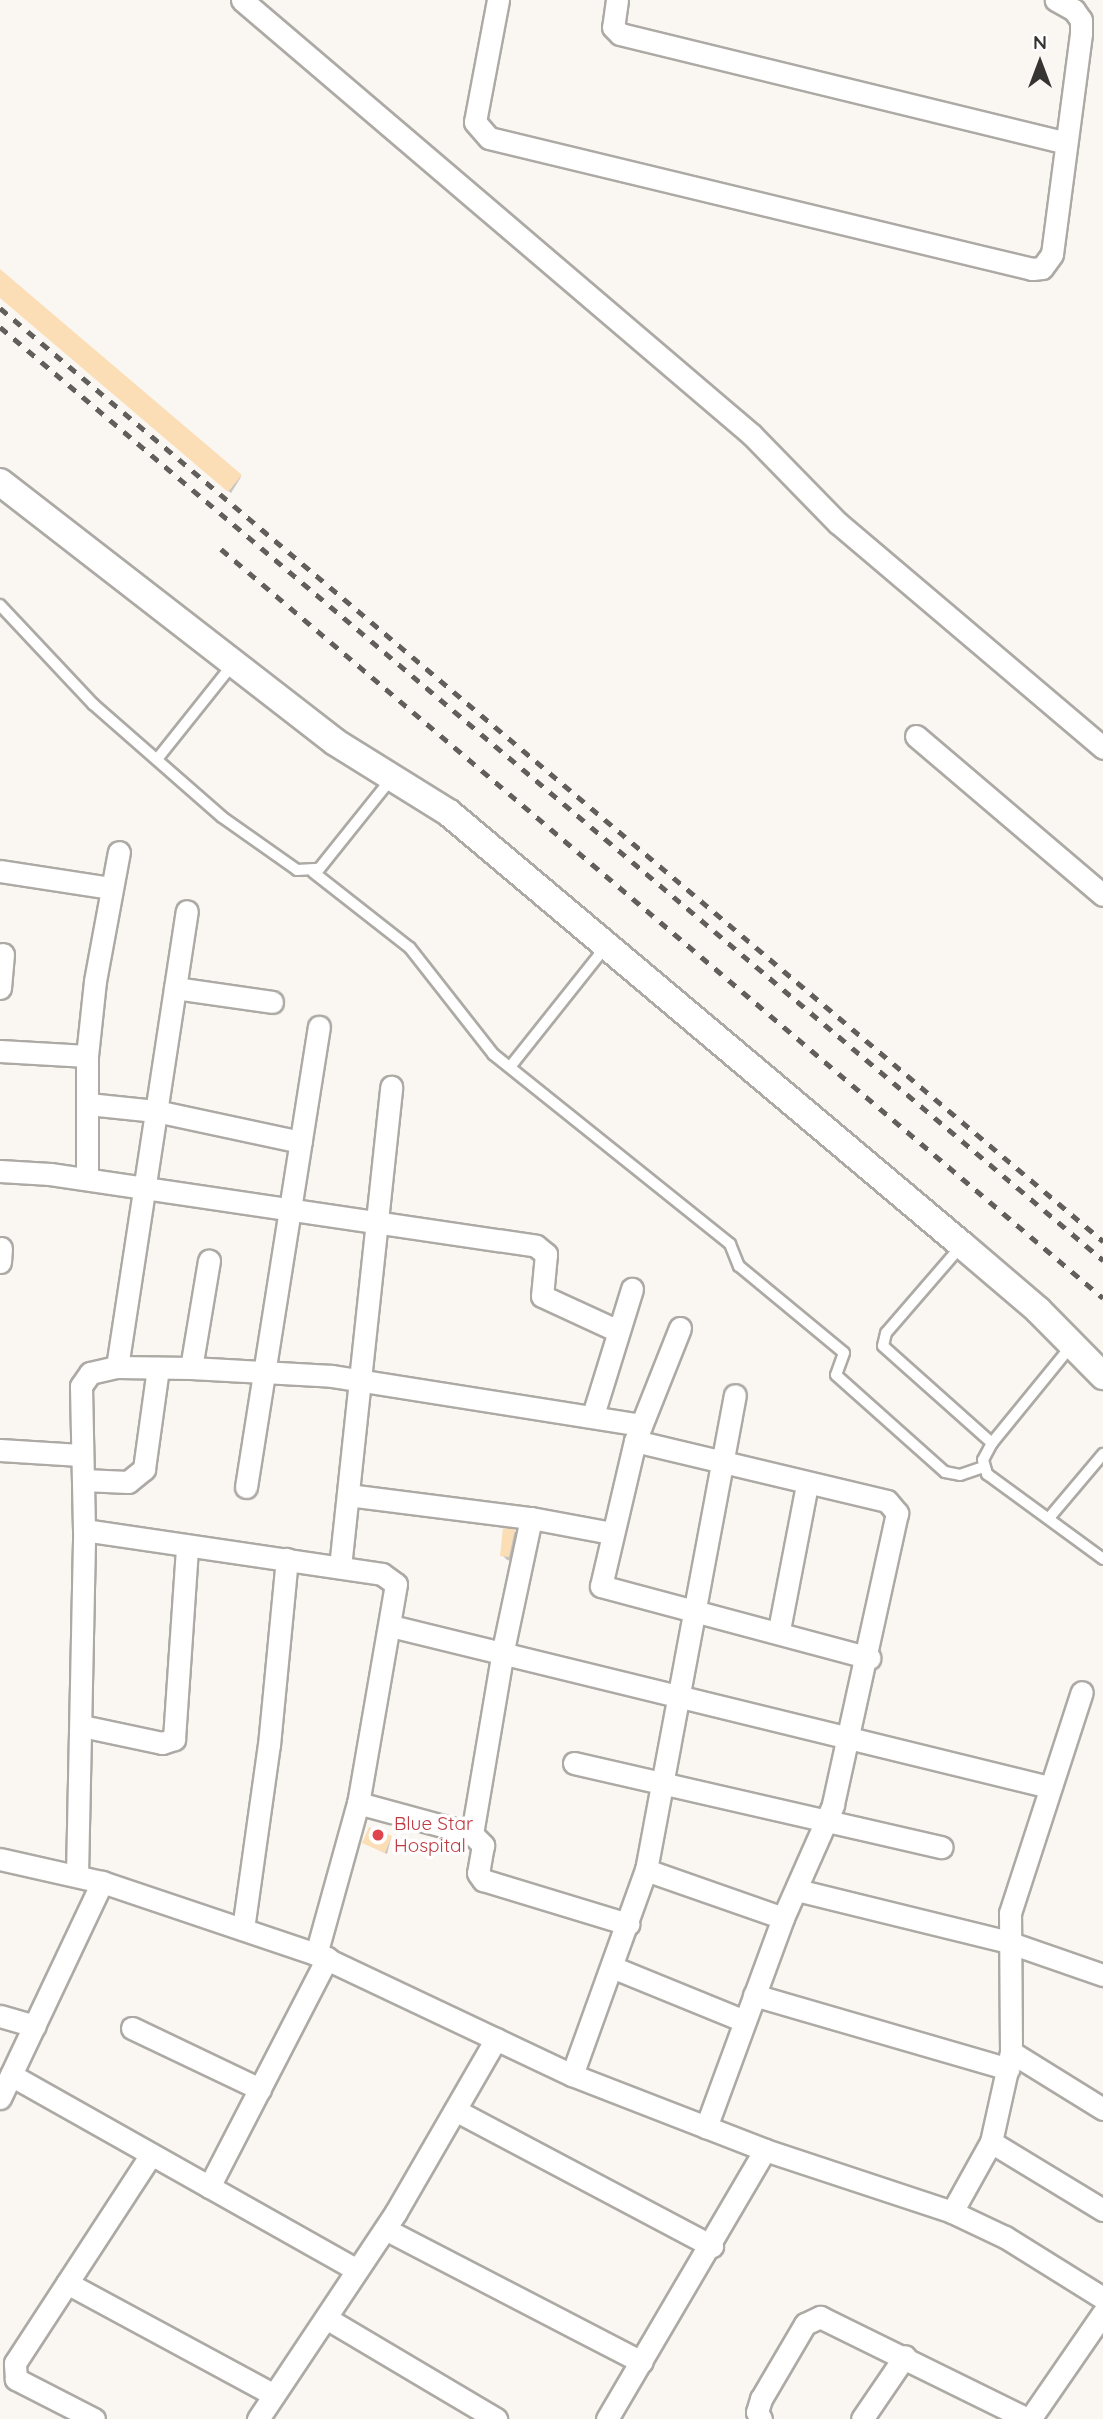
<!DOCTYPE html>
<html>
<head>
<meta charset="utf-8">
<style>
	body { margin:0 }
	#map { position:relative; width:1103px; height:2419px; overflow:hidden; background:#faf6f2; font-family:Quicksand,sans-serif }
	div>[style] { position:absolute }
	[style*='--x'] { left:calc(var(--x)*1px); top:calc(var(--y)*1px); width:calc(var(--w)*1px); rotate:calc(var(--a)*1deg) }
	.shadow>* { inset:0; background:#0003 }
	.building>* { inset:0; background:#fbdeb5 }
	.roads { filter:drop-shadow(2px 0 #adaaa5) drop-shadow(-2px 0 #adaaa5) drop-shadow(0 2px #adaaa5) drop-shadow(0 -2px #adaaa5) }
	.service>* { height:10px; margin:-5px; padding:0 5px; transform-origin:5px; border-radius:5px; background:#fff }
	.minor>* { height:21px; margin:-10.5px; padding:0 10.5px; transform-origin:10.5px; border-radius:10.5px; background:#fff }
	.tertiary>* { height:26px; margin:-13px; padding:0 13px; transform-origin:13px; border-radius:13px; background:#fff }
	.rail>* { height:5px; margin-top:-2.5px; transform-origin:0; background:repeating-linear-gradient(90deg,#605f5c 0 9px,transparent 0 18px) }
	.dots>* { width:19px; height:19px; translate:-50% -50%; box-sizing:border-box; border:4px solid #fff; border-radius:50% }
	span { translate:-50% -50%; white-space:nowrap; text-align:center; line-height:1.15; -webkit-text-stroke:7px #fff; paint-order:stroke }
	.health-label { font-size:19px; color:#be3a42 }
	.left { translate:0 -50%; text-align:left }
	.north { position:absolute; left:1005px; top:28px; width:70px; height:70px; -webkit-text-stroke:5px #fff; paint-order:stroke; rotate:0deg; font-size:19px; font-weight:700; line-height:28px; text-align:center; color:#353432 }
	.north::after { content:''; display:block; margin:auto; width:24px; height:32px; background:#353432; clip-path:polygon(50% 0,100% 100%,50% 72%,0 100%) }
</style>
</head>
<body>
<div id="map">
	<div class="shadow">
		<div style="clip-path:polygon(0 271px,241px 477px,231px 493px,0 296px)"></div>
		<div style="clip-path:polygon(514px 1531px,520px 1536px,514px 1561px,507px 1560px,502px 1555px)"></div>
		<div style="clip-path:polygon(391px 1838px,387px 1854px,364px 1843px)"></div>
	</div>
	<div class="building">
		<div style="clip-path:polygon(0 269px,242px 475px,228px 492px,0 298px)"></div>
		<div style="clip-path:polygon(503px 1528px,515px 1529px,509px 1557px,500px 1556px)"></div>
		<div style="clip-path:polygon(369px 1827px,392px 1836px,385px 1853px,362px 1843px)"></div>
	</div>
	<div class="roads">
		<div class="service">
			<div style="--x:0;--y:605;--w:136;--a:46.8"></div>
			<div style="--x:93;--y:704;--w:171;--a:41.2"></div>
			<div style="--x:222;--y:817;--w:92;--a:35.2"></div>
			<div style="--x:297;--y:870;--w:22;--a:-3"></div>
			<div style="--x:319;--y:869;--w:117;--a:-51.3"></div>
			<div style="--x:158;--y:758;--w:120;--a:-51.4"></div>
			<div style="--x:313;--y:872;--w:123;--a:38.1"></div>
			<div style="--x:410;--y:948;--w:135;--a:51.9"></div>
			<div style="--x:493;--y:1054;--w:304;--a:38.7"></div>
			<div style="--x:730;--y:1244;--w:24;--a:68"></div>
			<div style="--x:739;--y:1266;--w:136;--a:39.6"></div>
			<div style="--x:844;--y:1353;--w:23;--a:110"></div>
			<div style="--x:836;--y:1375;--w:146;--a:41.7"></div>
			<div style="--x:945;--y:1472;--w:15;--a:11"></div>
			<div style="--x:960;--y:1475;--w:24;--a:-19"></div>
			<div style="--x:510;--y:1067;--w:156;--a:-51.5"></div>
			<div style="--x:962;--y:1245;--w:116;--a:130.8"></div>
			<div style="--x:886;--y:1333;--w:13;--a:103"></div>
			<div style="--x:883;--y:1346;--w:146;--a:41.7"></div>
			<div style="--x:992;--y:1443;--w:19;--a:118"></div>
			<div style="--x:983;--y:1460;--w:15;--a:74"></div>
			<div style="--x:987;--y:1474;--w:144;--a:36.2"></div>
			<div style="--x:992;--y:1443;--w:127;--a:-50.8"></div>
			<div style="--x:1049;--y:1518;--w:84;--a:-49.8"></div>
		</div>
		<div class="minor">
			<div style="--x:242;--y:0;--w:670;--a:40.46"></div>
			<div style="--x:752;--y:435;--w:123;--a:45.7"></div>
			<div style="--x:838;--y:523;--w:348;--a:40.3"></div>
			<div style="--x:498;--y:0;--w:124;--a:100.7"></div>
			<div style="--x:475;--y:122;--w:21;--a:49"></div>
			<div style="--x:489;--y:138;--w:559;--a:13.56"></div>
			<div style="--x:1032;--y:269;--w:10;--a:-6"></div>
			<div style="--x:1042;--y:268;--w:17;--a:-54"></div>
			<div style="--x:1052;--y:254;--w:223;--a:-82.5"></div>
			<div style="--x:1081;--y:33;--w:13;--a:-90"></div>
			<div style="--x:1081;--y:20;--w:12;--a:-125"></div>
			<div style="--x:1074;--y:10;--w:21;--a:-151"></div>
			<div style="--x:617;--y:0;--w:27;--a:98"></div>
			<div style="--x:613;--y:27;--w:10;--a:45"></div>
			<div style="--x:620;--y:34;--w:459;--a:13.7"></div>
			<div style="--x:916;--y:736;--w:245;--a:40.4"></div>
			<div style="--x:0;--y:871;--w:112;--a:8.7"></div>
			<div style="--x:0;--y:988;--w:34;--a:-85"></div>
			<div style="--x:175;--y:988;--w:98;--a:8.2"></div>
			<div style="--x:0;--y:1051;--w:87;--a:3.3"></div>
			<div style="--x:88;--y:1104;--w:68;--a:5.9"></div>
			<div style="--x:156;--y:1111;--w:148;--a:12.1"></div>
			<div style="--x:0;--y:1171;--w:50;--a:3.4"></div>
			<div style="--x:50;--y:1174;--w:491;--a:8.4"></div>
			<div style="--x:536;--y:1246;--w:13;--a:39"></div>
			<div style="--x:546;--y:1254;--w:42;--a:95.4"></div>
			<div style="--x:542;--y:1296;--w:81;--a:24.7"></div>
			<div style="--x:87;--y:1179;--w:123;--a:-90"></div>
			<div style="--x:87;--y:1056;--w:75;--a:-83.9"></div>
			<div style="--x:95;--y:981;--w:131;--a:-79.5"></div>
			<div style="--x:0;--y:1262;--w:14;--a:-86"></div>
			<div style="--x:680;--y:1328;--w:122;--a:111.7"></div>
			<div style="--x:635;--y:1441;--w:149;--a:103.2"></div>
			<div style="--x:601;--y:1586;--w:278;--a:15"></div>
			<div style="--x:117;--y:1367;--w:461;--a:-81.3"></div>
			<div style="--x:191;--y:1368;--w:109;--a:-80.5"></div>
			<div style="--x:593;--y:1415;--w:132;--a:-72.8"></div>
			<div style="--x:635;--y:1441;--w:259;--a:13.4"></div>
			<div style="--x:887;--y:1501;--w:16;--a:50"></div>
			<div style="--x:897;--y:1513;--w:299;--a:102.4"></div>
			<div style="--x:833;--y:1805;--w:124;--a:113.9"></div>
			<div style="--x:783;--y:1918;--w:223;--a:110.2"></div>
			<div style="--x:0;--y:1450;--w:80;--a:3.6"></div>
			<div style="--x:83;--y:1480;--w:45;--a:2.5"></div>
			<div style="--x:128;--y:1482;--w:21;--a:-39"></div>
			<div style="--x:144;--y:1469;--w:102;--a:-82.1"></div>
			<div style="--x:246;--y:1487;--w:466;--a:-81"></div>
			<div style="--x:348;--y:1495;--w:184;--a:7.2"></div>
			<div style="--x:531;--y:1518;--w:81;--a:10.6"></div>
			<div style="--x:84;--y:1530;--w:301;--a:8.4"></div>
			<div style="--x:382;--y:1574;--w:17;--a:36"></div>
			<div style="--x:396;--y:1584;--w:222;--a:99.8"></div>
			<div style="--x:358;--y:1803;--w:157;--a:105.5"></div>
			<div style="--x:340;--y:1567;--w:483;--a:-83.9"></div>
			<div style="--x:391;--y:1626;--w:677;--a:13.75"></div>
			<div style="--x:779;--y:1630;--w:149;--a:-79.1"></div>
			<div style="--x:82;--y:1726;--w:82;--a:12"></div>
			<div style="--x:162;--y:1743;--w:13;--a:-18"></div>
			<div style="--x:174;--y:1739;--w:193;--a:-86.1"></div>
			<div style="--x:574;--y:1763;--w:377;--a:12.9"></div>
			<div style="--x:358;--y:1803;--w:118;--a:15.2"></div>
			<div style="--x:472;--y:1834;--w:16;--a:45"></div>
			<div style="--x:483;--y:1845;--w:28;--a:100"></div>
			<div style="--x:478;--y:1873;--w:9;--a:54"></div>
			<div style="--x:483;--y:1880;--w:152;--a:16.9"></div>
			<div style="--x:472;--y:1834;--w:187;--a:-80.4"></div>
			<div style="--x:503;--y:1650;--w:135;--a:-78"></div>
			<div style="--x:0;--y:1859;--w:105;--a:12.7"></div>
			<div style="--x:102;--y:1882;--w:226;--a:18.6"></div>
			<div style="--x:316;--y:1954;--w:283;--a:25.3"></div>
			<div style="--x:572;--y:2075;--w:207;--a:21.2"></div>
			<div style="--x:765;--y:2150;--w:197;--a:18.3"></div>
			<div style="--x:952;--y:2212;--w:59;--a:25.3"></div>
			<div style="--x:1005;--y:2237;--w:115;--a:31.9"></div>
			<div style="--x:646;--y:1870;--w:145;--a:19.3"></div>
			<div style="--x:77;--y:1875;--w:345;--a:-88.8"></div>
			<div style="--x:84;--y:1530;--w:144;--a:-91.2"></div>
			<div style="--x:81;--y:1386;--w:16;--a:-55"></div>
			<div style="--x:90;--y:1373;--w:28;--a:-13"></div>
			<div style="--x:117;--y:1367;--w:74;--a:0.8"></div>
			<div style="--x:191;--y:1368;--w:141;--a:3.2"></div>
			<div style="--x:332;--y:1376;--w:313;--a:9"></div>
			<div style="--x:797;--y:1890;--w:217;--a:13.8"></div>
			<div style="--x:1008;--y:1942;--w:101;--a:19.2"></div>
			<div style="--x:243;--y:1929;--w:186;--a:-82"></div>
			<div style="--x:269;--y:1745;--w:187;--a:-84.5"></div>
			<div style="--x:612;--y:1967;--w:143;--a:22.2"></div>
			<div style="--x:754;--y:1995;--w:265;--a:16.2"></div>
			<div style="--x:0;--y:2016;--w:36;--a:16"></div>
			<div style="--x:132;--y:2028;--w:142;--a:25.5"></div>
			<div style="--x:1011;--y:2052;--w:108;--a:31.8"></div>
			<div style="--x:11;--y:2075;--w:397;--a:29.4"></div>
			<div style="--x:572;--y:2075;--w:218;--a:-70.2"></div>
			<div style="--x:646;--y:1870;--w:483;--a:-79.4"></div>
			<div style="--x:0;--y:2098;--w:239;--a:-64.7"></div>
			<div style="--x:455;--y:2110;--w:291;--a:27.9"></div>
			<div style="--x:991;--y:2142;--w:92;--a:-77.5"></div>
			<div style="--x:1011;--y:2052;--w:139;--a:-90.4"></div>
			<div style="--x:1010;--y:1913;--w:232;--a:-72"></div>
			<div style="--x:209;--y:2187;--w:258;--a:-62.7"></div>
			<div style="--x:952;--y:2212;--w:80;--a:-60.9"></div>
			<div style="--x:991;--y:2142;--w:131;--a:31.3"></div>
			<div style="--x:385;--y:2229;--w:289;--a:27.4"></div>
			<div style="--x:67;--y:2283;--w:235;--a:28.4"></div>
			<div style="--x:326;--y:2318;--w:198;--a:30.7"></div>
			<div style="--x:94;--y:2419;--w:88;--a:-152.9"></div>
			<div style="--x:16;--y:2379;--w:16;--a:-94"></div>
			<div style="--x:15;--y:2363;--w:249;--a:-56.9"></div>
			<div style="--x:258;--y:2419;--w:249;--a:-56.3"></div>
			<div style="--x:396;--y:2212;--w:200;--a:-60"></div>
			<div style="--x:607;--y:2419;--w:312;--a:-59.6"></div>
			<div style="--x:761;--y:2419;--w:8;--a:-120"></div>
			<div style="--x:757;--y:2412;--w:14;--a:-73"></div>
			<div style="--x:761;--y:2399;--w:87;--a:-59.6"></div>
			<div style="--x:805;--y:2324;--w:17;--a:-25"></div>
			<div style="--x:820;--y:2317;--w:231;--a:26.2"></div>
			<div style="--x:862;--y:2419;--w:76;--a:-55.7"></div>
			<div style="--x:1030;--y:2419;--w:129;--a:-55.4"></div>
		</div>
		<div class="tertiary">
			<div style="--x:0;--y:482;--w:424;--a:37.8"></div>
			<div style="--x:335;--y:742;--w:134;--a:31.9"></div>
			<div style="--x:449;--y:813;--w:671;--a:40.1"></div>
			<div style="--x:962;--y:1245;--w:100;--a:40.5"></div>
			<div style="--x:1038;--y:1310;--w:93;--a:45.4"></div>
		</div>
	</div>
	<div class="rail">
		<div style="--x:0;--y:308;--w:1445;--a:40.23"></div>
		<div style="--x:0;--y:327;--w:1445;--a:40.23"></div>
		<div style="--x:221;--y:549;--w:1157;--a:40.34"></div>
	</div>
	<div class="dots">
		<div style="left:378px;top:1835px;background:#e0444e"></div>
	</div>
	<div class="health-label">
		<span class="left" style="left:394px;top:1835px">Blue Star<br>Hospital</span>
	</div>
	<div class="north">N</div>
</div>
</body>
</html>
